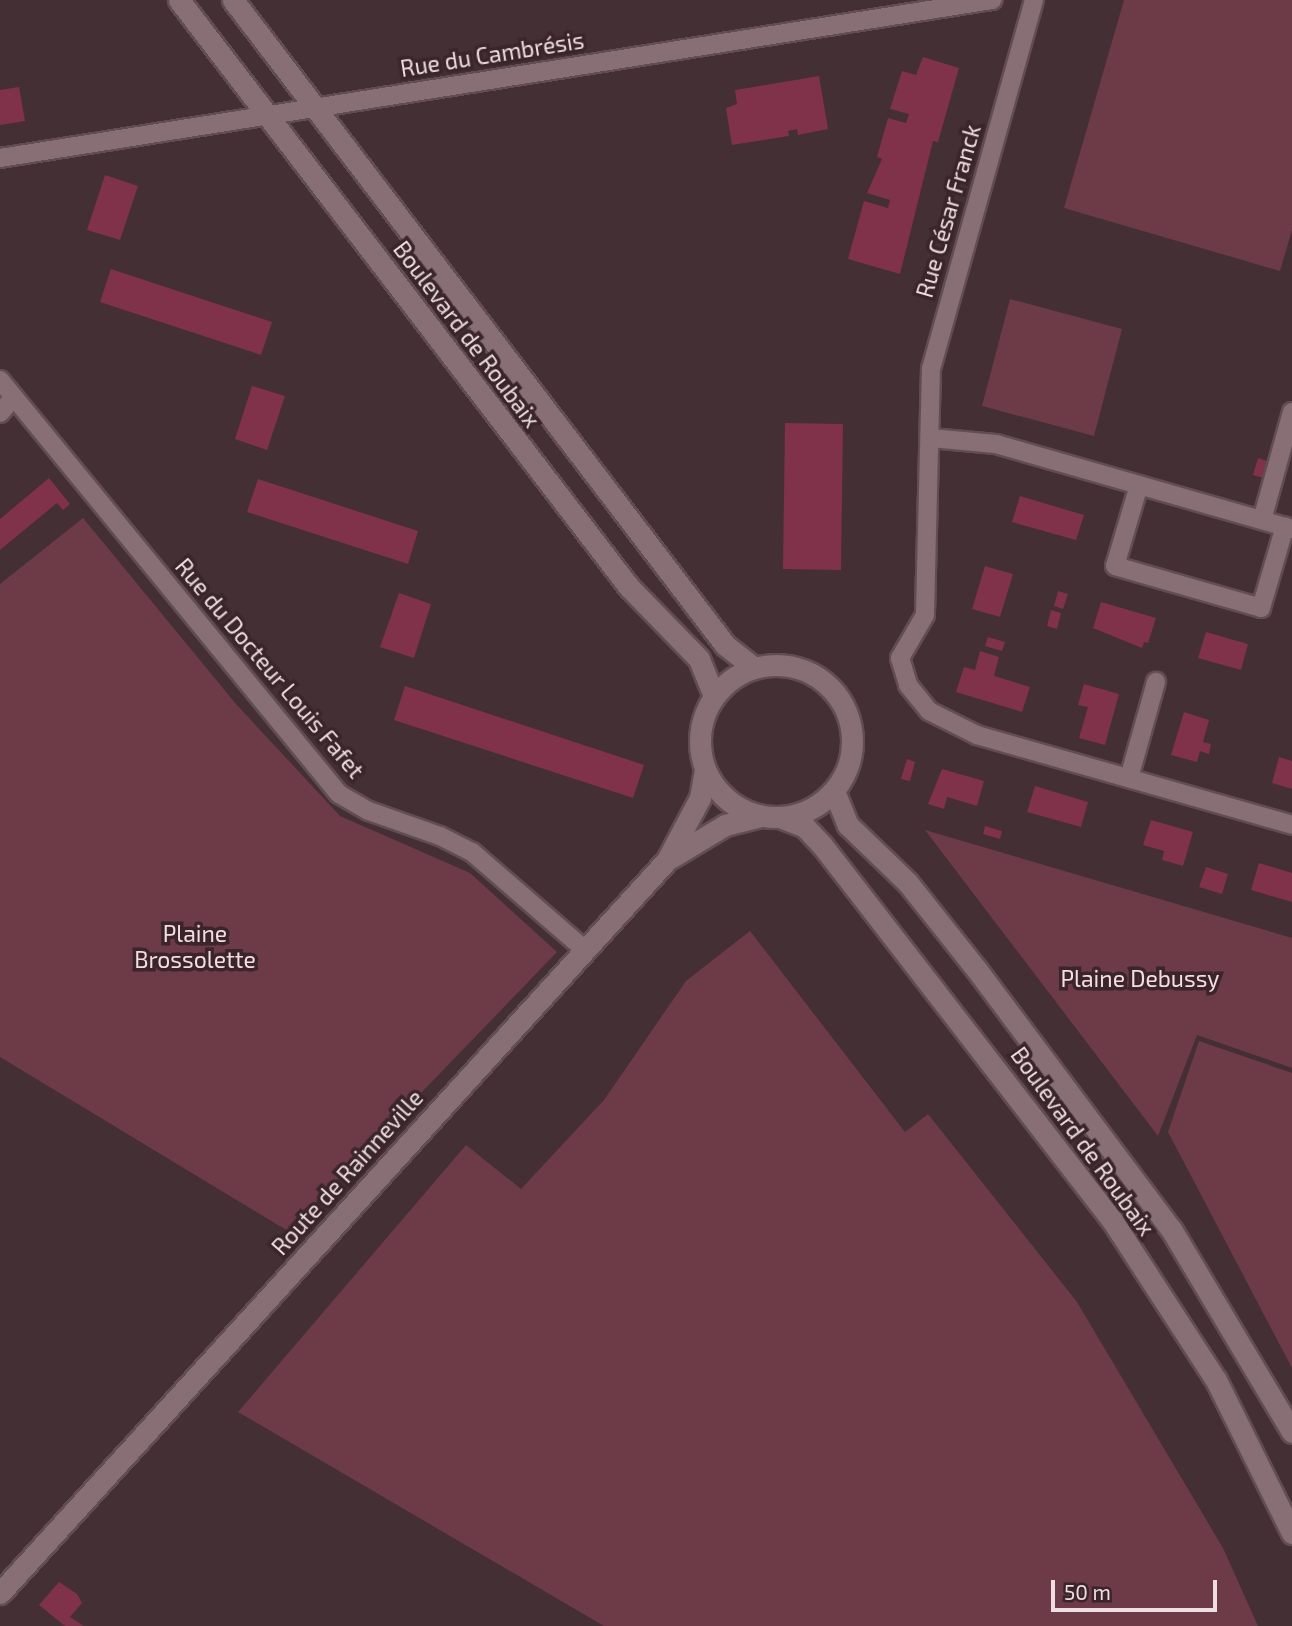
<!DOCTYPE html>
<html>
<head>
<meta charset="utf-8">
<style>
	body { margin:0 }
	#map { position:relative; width:1292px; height:1626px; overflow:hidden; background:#442f34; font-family:"Exo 2",sans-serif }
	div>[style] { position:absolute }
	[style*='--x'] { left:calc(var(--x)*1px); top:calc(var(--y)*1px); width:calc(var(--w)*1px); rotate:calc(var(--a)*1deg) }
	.green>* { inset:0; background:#6d3a48 }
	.building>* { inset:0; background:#7f324a }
	.roads { filter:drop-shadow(2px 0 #614e53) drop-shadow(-2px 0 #614e53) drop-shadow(0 2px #614e53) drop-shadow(0 -2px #614e53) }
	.street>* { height:18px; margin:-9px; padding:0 9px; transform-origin:9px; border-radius:9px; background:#886f75 }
	.secondary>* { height:21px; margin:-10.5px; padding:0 10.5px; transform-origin:10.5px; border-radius:10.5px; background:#886f75 }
	.secondary>.ring { margin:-10.5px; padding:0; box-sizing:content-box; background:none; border:21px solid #886f75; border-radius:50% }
	span { translate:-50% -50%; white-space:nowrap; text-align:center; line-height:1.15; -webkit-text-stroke:7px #3a252a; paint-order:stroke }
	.street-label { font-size:23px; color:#eddee1 }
	.park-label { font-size:23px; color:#f5dce1 }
	.scale { position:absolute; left:1051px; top:1580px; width:166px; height:32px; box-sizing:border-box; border:4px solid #eddee1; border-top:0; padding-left:9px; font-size:21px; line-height:24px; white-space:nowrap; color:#eddee1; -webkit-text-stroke:5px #3a252a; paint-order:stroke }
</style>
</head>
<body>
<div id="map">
	<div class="green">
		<div style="clip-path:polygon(1124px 0,1292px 0,1292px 230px,1280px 271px,1064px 208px)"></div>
		<div style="clip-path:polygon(1010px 299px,1122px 329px,1094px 436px,982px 406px)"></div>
		<div style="clip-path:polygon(83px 518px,236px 704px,340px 816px,470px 873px,557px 952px,288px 1231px,0 1057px,0 584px)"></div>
		<div style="clip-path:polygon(925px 830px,1292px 938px,1292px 1068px,1197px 1035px,1158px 1136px)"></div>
		<div style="clip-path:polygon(750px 931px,905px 1132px,928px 1114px,1077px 1302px,1223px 1548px,1258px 1626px,604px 1626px,238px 1412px,466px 1145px,521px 1189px,604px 1100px,686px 981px)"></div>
		<div style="clip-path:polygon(1199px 1041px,1292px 1073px,1292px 1368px,1168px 1132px)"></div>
	</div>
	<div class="building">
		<div style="clip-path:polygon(923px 57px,959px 68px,938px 142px,933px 141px,900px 274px,848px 259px,864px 201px,888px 208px,890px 200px,867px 193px,882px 159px,877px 157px,888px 118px,906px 123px,909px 114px,890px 109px,902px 71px,916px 75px)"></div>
		<div style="clip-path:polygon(819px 76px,828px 129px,798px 135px,797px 129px,788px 131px,789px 136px,732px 145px,726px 108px,737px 104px,735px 90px)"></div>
		<div style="clip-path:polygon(19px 87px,25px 121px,0 125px,0 90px)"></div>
		<div style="clip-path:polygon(105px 175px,138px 186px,120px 240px,87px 230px)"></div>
		<div style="clip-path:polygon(111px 269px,272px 322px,261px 355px,100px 302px)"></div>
		<div style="clip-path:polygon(252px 386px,285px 396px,267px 450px,235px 439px)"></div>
		<div style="clip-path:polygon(785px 423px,843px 424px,841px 570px,783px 569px)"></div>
		<div style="clip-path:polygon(1258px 458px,1274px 463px,1270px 480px,1253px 475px)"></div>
		<div style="clip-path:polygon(49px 478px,70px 504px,63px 510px,57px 503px,0 550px,0 519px)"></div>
		<div style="clip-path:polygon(258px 479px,418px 531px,408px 564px,247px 512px)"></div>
		<div style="clip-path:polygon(1020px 496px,1084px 515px,1076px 540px,1012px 522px)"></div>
		<div style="clip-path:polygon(985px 566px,1013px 574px,1000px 617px,972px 609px)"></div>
		<div style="clip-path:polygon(1058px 591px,1068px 594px,1063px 609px,1054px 606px)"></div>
		<div style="clip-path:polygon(399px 593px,431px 604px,414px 658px,380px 647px)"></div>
		<div style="clip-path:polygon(1101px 602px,1156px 618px,1148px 643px,1144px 642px,1142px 648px,1093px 628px)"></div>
		<div style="clip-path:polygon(1051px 610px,1061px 613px,1057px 629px,1047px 626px)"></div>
		<div style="clip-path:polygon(1206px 632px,1248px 644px,1241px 670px,1198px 658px)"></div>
		<div style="clip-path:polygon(988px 637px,1005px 642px,1002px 651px,985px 646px)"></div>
		<div style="clip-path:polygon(980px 651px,999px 657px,994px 676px,1030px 687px,1022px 712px,956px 692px,964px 667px,975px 670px)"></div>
		<div style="clip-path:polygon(1084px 684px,1119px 694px,1105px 745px,1079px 738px,1088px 707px,1078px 705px)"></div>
		<div style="clip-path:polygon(405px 686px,644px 765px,633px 798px,394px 720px)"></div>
		<div style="clip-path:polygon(1184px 712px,1209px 720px,1203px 742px,1211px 744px,1209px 754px,1200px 751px,1197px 762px,1171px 755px)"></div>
		<div style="clip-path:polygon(1279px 757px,1292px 761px,1292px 789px,1272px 783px)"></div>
		<div style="clip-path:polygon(907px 759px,915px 762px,910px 781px,901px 779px)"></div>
		<div style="clip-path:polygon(942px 769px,984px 781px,977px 806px,947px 797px,944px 809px,928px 804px)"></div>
		<div style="clip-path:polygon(1035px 786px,1088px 802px,1081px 827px,1027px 812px)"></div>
		<div style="clip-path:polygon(1151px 820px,1193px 832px,1183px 866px,1162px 860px,1164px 851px,1143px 845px)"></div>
		<div style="clip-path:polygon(985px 826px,1002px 831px,1000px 839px,983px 834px)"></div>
		<div style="clip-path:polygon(1259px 863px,1292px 873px,1292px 902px,1251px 890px)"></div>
		<div style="clip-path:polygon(1206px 867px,1228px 874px,1222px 894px,1199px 887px)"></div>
		<div style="clip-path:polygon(59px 1582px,77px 1594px,82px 1603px,70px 1617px,84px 1626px,65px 1626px,39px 1605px)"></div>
	</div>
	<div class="roads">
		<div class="street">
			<div style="--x:1034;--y:0;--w:382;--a:105.6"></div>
			<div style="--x:931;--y:368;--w:247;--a:91.4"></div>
			<div style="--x:925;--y:615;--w:50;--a:120.2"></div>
			<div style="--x:900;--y:658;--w:28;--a:73"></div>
			<div style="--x:908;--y:685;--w:33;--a:51"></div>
			<div style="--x:929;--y:711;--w:54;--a:26.6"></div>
			<div style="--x:977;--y:735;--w:328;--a:15.9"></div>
			<div style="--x:0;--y:158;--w:1005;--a:-9.05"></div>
			<div style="--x:0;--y:380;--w:535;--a:50.69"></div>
			<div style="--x:339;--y:794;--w:34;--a:30"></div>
			<div style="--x:369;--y:811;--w:75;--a:19.4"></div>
			<div style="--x:440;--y:836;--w:36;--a:27"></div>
			<div style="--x:472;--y:852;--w:150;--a:40.9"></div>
			<div style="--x:0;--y:413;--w:18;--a:-49"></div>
			<div style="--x:931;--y:438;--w:65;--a:5.3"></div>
			<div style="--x:996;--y:444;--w:308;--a:16"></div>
			<div style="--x:1139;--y:485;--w:84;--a:106.5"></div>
			<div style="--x:1115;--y:566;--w:152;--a:16"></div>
			<div style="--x:1261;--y:608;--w:85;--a:-73.7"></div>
			<div style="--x:1262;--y:520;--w:112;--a:-74.5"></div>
			<div style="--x:1129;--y:778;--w:100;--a:-74.3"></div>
		</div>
		<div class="secondary">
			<div style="--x:179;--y:0;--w:740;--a:52.53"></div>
			<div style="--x:629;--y:587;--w:100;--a:45.8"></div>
			<div style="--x:699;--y:659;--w:40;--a:68"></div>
			<div style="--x:233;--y:0;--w:811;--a:52.66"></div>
			<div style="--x:725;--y:645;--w:37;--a:38"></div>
			<div class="ring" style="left:700px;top:665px;width:131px;height:131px"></div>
			<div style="--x:834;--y:791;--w:37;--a:68"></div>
			<div style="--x:848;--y:825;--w:83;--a:44"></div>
			<div style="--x:908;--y:883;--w:111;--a:51.6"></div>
			<div style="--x:977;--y:970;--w:324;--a:53.2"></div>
			<div style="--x:1171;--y:1229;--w:236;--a:59.2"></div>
			<div style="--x:782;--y:818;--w:25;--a:21"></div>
			<div style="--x:805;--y:827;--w:25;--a:47"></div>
			<div style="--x:822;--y:845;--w:474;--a:52.3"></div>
			<div style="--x:1112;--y:1220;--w:191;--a:57"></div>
			<div style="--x:1216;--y:1380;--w:171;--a:63.6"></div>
			<div style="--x:672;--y:857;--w:62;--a:-31.1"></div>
			<div style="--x:725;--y:825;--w:38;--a:-14"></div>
			<div style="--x:0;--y:1593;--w:991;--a:-47.7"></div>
			<div style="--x:667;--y:860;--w:70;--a:-62"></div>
			<div style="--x:700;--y:798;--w:28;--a:-80"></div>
		</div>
	</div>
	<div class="street-label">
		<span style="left:492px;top:54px;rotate:-9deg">Rue du Cambrésis</span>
		<span style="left:948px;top:211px;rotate:-74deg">Rue César Franck</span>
		<span style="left:467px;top:334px;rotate:53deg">Boulevard de Roubaix</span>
		<span style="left:270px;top:668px;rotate:50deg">Rue du Docteur Louis Fafet</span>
		<span style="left:1083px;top:1141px;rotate:54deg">Boulevard de Roubaix</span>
		<span style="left:347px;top:1172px;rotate:-48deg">Route de Rainneville</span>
	</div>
	<div class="park-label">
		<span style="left:195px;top:946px">Plaine<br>Brossolette</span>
		<span style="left:1140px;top:978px">Plaine Debussy</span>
	</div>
	<div class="scale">50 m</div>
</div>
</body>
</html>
